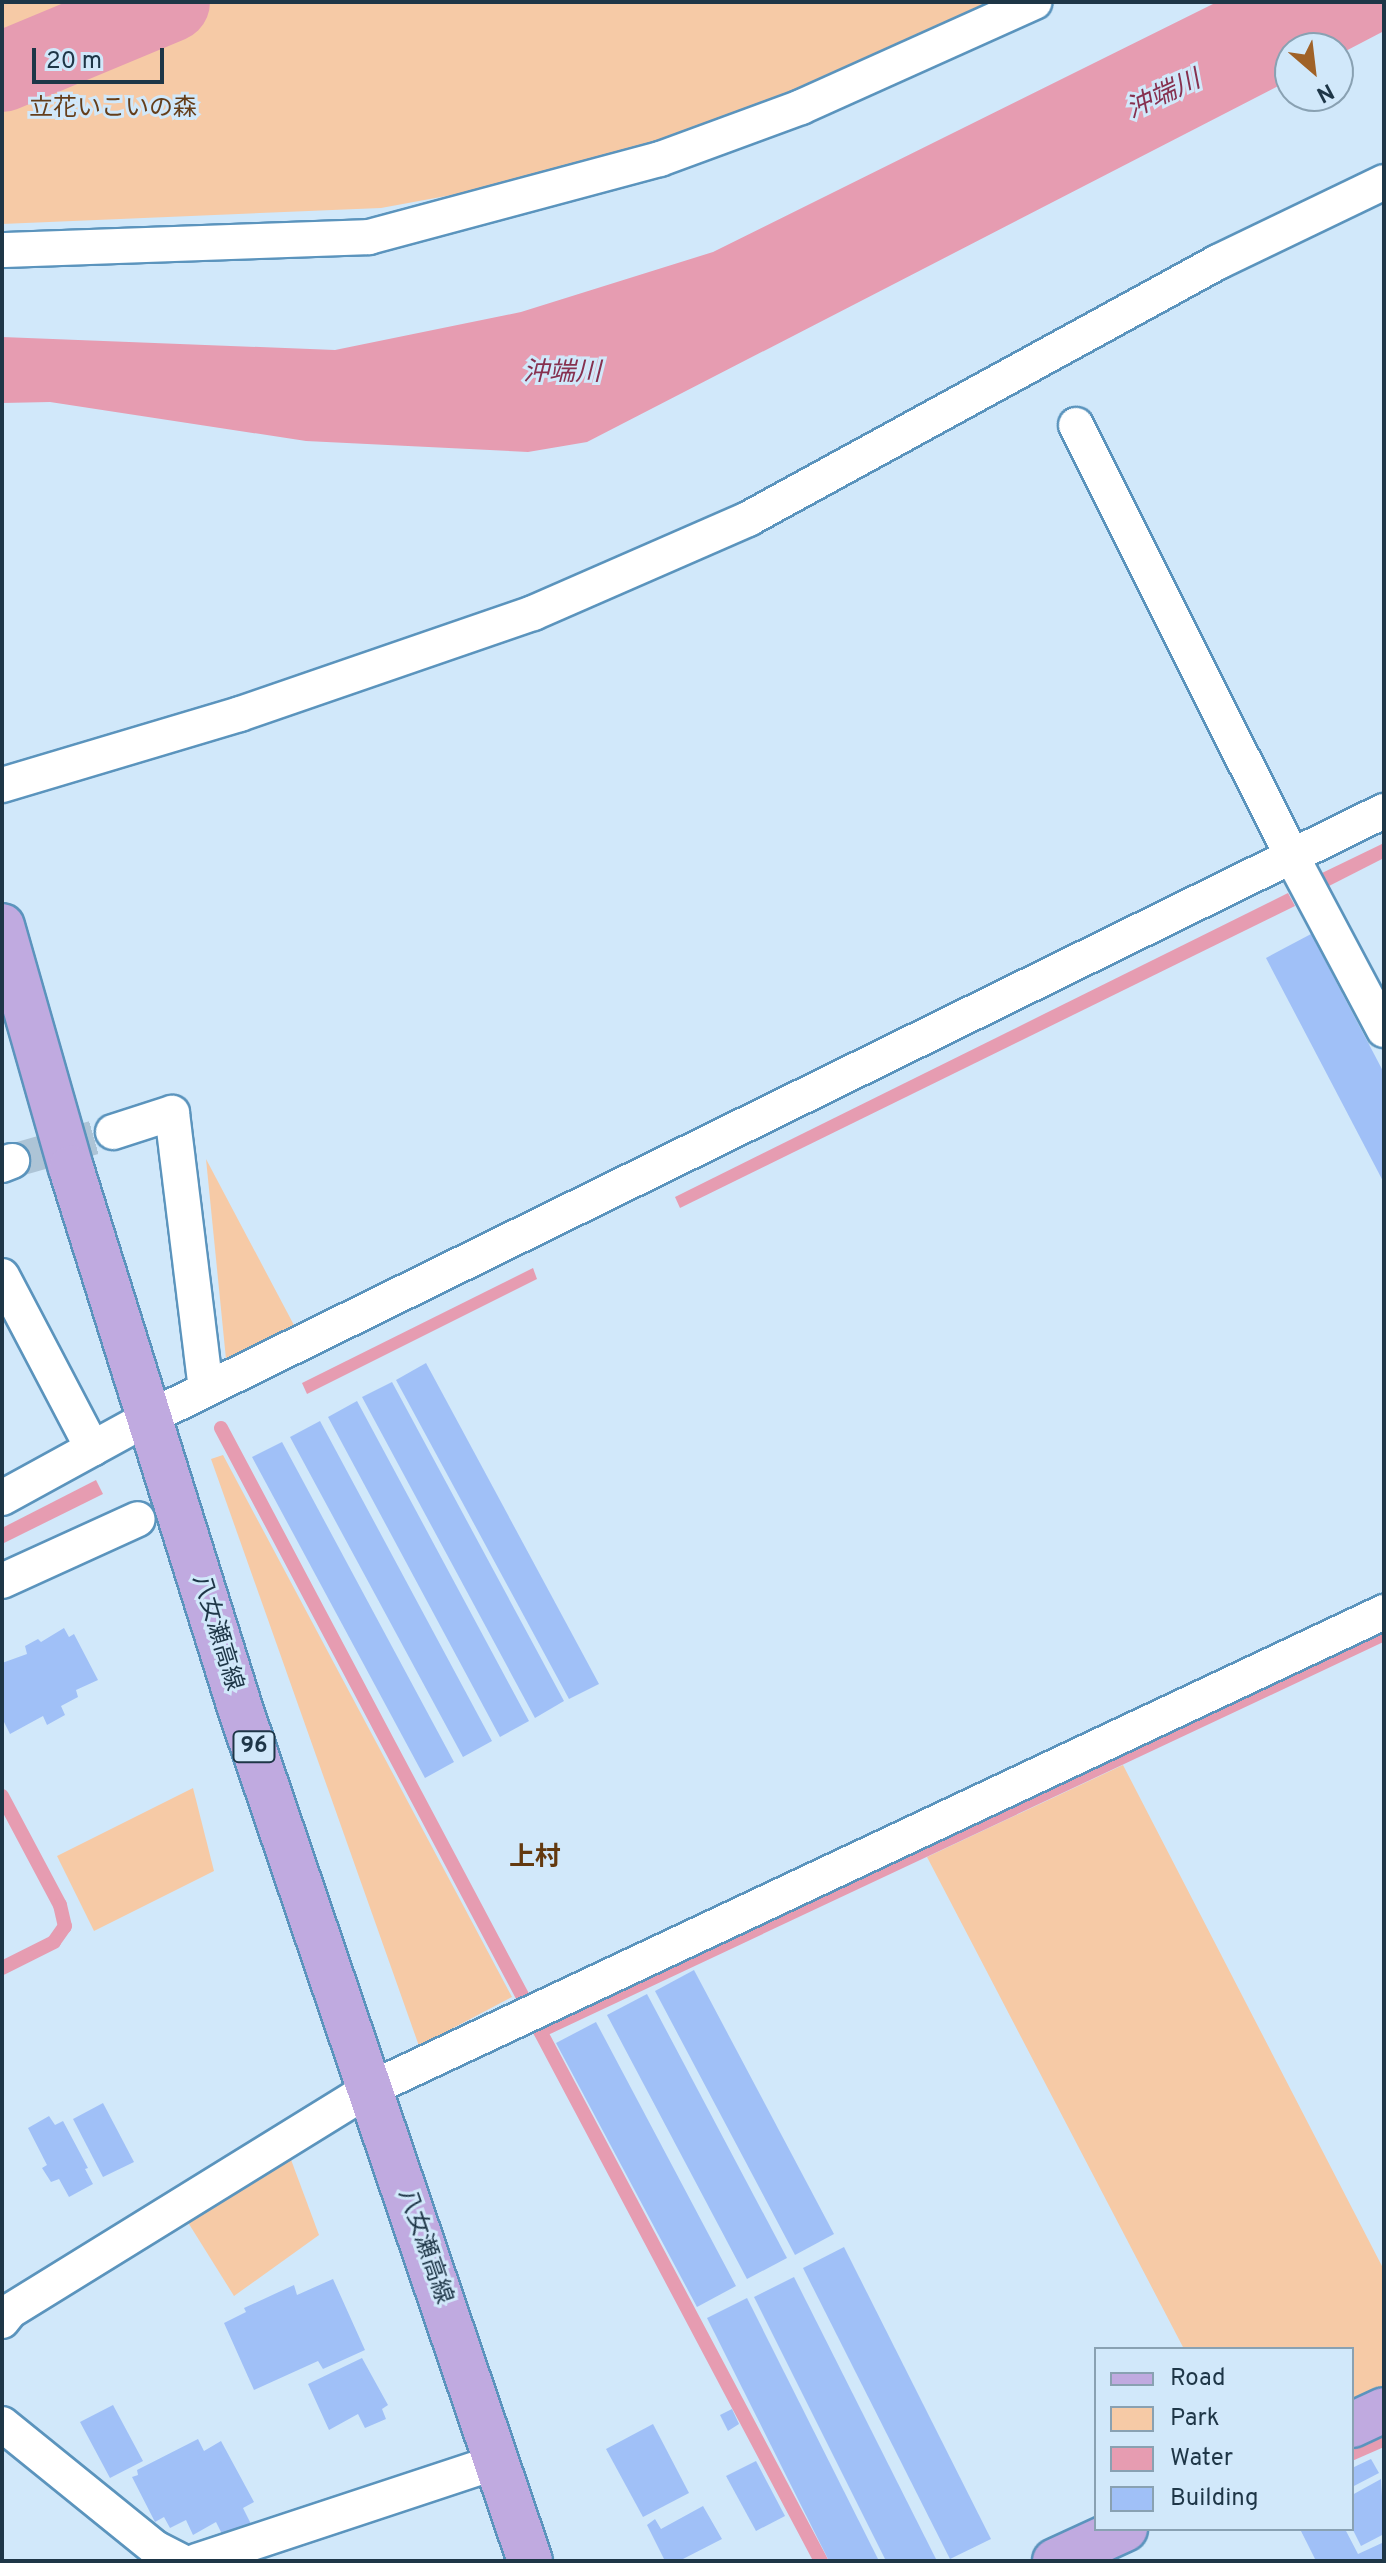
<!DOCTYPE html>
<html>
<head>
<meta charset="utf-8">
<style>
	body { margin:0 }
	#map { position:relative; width:1386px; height:2563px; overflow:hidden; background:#d1e8fa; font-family:Overpass,"Noto Sans JP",sans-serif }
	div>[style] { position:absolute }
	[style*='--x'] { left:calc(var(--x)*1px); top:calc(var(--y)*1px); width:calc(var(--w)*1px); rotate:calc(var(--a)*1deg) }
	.green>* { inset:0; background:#f6caa6 }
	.water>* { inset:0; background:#e69cb1 }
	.stream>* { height:14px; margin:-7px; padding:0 7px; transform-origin:7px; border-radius:7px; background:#e69cb1 }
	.river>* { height:80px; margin:-40px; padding:0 40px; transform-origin:40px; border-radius:40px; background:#e69cb1 }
	.building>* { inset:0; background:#a0c0f7 }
	.street-tunnel>* { height:34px; margin-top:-17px; transform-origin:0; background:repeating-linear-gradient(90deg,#adc4d6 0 34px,transparent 0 51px) }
	.roads { filter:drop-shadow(2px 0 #5b94bd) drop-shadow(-2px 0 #5b94bd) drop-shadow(0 2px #5b94bd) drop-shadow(0 -2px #5b94bd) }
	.street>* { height:34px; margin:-17px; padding:0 17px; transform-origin:17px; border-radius:17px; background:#fff }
	.primary>* { height:44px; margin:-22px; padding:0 22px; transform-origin:22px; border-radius:22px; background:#c0aae0 }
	span { translate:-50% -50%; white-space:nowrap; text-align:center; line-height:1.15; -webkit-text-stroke:6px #d1e8fa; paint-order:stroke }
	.shield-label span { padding:2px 6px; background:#d1e8fa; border:2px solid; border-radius:6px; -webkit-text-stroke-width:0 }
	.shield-label { font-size:22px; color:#1e3647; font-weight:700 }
	.park-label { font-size:24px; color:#653e1a }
	.street-label { font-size:24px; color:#1e3647 }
	.water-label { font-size:26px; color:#86304f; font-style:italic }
	.neighbourhood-label { font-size:26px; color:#63390f; font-weight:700 }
	.frame { position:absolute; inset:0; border:4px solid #1e3647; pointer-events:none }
	.legend { position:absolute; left:1094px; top:2347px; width:260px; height:184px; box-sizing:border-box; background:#d1e8fa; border:2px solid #89a1b2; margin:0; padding:10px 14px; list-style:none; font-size:24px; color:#1e3647 }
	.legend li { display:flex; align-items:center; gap:16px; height:40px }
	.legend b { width:40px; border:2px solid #89a1b2 }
	.north { position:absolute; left:1274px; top:32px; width:80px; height:80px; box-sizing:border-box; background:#d1e8fa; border:2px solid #89a1b2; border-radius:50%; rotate:152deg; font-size:22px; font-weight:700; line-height:32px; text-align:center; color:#1e3647 }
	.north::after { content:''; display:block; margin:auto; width:28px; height:36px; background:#a06227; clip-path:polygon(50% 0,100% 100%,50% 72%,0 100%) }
	.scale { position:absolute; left:32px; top:48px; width:132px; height:36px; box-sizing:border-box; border:4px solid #1e3647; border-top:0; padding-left:10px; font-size:24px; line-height:28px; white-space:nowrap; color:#1e3647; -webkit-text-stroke:6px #d1e8fa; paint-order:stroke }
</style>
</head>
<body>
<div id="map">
	<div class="green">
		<div style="clip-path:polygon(2px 2px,1007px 2px,879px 61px,583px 171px,381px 208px,2px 224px)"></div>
		<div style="clip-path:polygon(206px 1159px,295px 1327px,226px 1359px)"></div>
		<div style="clip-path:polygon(223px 1455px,512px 1997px,419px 2046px,211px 1459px)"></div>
		<div style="clip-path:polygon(1123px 1765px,1384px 2270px,1384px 2387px,1352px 2402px,1352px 2349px,1184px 2349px,927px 1857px)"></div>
		<div style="clip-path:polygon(193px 1788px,214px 1871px,94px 1931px,57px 1856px)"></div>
		<div style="clip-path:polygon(290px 2157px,319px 2235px,234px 2296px,184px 2216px)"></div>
	</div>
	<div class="water">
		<div style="clip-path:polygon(1217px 2px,1384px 2px,1384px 31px,1338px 55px,1338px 48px,1290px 48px,1290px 80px,587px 442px,528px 452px,306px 441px,50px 402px,2px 403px,2px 337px,335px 350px,521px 312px,713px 252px)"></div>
		<div style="clip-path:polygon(1384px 843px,1384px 858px,1329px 886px,1322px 873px)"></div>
		<div style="clip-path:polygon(1288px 893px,1295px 906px,680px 1208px,675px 1197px)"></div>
		<div style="clip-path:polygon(533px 1268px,537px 1279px,307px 1394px,302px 1383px)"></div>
		<div style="clip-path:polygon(96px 1480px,103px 1494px,2px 1544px,2px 1528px)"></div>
		<div style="clip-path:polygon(1384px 2432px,1384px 2447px,1352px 2461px,1352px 2447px)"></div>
	</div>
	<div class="stream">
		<div style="--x:221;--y:1428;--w:649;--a:62.05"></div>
		<div style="--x:2;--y:1796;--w:123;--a:62"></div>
		<div style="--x:60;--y:1905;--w:22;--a:77"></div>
		<div style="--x:65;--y:1926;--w:19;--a:125"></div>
		<div style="--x:54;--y:1942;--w:58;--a:153.4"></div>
		<div style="--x:821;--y:2561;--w:600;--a:-117.93"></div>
		<div style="--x:540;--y:2031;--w:933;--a:-25.19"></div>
	</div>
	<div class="river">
		<div style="--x:2;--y:72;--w:182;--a:-22.6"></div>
	</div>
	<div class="building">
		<div style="clip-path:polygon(1311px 934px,1384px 1073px,1384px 1183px,1266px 958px)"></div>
		<div style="clip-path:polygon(426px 1363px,599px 1684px,569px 1699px,396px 1380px)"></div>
		<div style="clip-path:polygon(392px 1382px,564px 1701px,535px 1718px,362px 1397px)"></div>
		<div style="clip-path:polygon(357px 1401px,529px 1721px,500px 1737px,328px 1417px)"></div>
		<div style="clip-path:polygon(320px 1421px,492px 1741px,463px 1757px,290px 1437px)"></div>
		<div style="clip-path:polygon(282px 1442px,454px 1762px,425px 1778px,252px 1457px)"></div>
		<div style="clip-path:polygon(64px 1628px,69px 1637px,74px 1634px,98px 1680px,76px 1690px,78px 1697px,61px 1706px,65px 1715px,47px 1725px,43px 1716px,10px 1734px,2px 1718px,2px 1663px,27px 1654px,25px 1646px,38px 1639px,41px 1642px)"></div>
		<div style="clip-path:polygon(694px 1970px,834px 2234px,795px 2255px,655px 1991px)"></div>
		<div style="clip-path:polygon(647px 1994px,787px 2258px,747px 2279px,607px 2015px)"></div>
		<div style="clip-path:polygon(596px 2022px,736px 2286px,697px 2307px,556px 2043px)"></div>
		<div style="clip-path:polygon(103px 2103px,134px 2162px,103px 2177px,73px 2119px)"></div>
		<div style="clip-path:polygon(49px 2116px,55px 2125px,63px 2121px,88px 2168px,85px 2169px,93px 2184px,69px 2197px,59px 2179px,51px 2182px,42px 2168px,47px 2165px,28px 2128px)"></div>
		<div style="clip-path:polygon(844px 2247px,991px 2539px,950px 2559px,803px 2268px)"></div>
		<div style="clip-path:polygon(794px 2277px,937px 2561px,886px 2561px,754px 2297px)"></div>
		<div style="clip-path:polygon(333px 2279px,365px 2350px,323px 2369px,318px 2361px,254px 2390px,224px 2323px,246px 2312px,244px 2308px,294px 2285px,297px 2295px)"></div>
		<div style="clip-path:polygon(747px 2298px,879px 2561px,829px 2561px,707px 2318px)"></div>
		<div style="clip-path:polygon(362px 2358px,388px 2405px,382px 2409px,386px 2419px,365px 2428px,358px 2414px,329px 2430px,308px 2384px)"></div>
		<div style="clip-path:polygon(113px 2405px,143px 2461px,110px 2478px,80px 2422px)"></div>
		<div style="clip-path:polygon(732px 2409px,739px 2424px,728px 2431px,720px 2415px)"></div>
		<div style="clip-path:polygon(653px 2424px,689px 2493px,643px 2517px,606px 2449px)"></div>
		<div style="clip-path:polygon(198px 2439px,204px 2451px,221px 2441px,254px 2502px,243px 2508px,251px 2524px,224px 2538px,216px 2522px,193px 2535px,186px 2520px,170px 2528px,164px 2517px,155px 2522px,132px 2477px,138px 2475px,137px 2470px)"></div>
		<div style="clip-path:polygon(1371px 2459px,1379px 2473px,1352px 2487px,1352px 2468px)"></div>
		<div style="clip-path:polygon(756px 2461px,785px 2516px,756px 2531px,726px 2476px)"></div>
		<div style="clip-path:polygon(1381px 2479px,1384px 2534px,1361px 2546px,1352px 2528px,1352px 2495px)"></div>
		<div style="clip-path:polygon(703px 2506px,722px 2539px,679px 2561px,665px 2561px,647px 2525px,655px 2519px,661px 2529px)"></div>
		<div style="clip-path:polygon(1300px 2529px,1345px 2529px,1358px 2554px,1382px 2543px,1384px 2561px,1316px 2561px)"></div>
	</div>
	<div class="street-tunnel">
		<div style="--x:12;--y:1161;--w:105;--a:-16"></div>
	</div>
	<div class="roads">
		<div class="street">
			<div style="--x:2;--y:250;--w:367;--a:-2"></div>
			<div style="--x:369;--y:237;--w:301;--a:-15"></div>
			<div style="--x:660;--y:159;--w:150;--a:-20.2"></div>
			<div style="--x:801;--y:107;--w:256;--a:-24.2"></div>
			<div style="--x:1076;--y:425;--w:483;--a:63.4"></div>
			<div style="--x:1292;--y:857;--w:196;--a:62"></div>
			<div style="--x:2;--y:785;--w:248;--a:-16.6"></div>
			<div style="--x:240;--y:714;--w:310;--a:-19"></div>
			<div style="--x:533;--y:613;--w:235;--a:-23.6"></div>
			<div style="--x:748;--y:519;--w:536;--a:-28.67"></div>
			<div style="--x:1218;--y:262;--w:184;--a:-25.7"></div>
			<div style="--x:113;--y:1132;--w:62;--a:-17.9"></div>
			<div style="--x:172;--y:1113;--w:278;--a:83"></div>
			<div style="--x:2;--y:1165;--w:11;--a:-22"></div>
			<div style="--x:2;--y:1276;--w:195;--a:62.3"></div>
			<div style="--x:2;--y:1498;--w:166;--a:-28.7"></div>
			<div style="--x:148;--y:1418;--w:1377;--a:-26.16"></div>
			<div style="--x:2;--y:1581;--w:149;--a:-24.5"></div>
			<div style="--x:2;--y:2321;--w:13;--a:-51"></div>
			<div style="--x:10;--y:2311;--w:423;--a:-31.7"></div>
			<div style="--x:370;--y:2089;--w:1121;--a:-25.19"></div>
			<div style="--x:2;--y:2424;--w:197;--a:39"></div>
			<div style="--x:155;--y:2548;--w:29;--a:27"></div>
			<div style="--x:197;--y:2561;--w:316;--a:-18.3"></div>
		</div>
		<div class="primary">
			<div style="--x:2;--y:926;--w:252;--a:74.1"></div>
			<div style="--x:71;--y:1168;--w:566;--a:72.62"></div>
			<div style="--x:240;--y:1708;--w:901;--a:71.22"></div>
			<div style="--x:1352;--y:2425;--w:35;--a:-25"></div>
			<div style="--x:1055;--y:2561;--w:77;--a:-24.6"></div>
		</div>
	</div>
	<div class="shield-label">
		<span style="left:254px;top:1747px">96</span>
	</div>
	<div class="park-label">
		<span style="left:113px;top:110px">立花いこいの森</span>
	</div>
	<div class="street-label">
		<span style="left:216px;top:1633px;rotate:73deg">八女瀬高線</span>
		<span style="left:424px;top:2247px;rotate:71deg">八女瀬高線</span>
	</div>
	<div class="water-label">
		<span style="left:1164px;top:96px;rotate:-25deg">沖端川</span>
		<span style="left:562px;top:374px">沖端川</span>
	</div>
	<div class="neighbourhood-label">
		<span style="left:535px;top:1859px">上村</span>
	</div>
	<div class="frame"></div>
	<ul class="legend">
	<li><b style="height:10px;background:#c0aae0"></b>Road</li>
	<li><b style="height:22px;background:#f6caa6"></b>Park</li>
	<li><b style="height:22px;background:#e69cb1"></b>Water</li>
	<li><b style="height:22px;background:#a0c0f7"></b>Building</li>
	</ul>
	<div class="north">N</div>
	<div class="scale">20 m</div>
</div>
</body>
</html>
